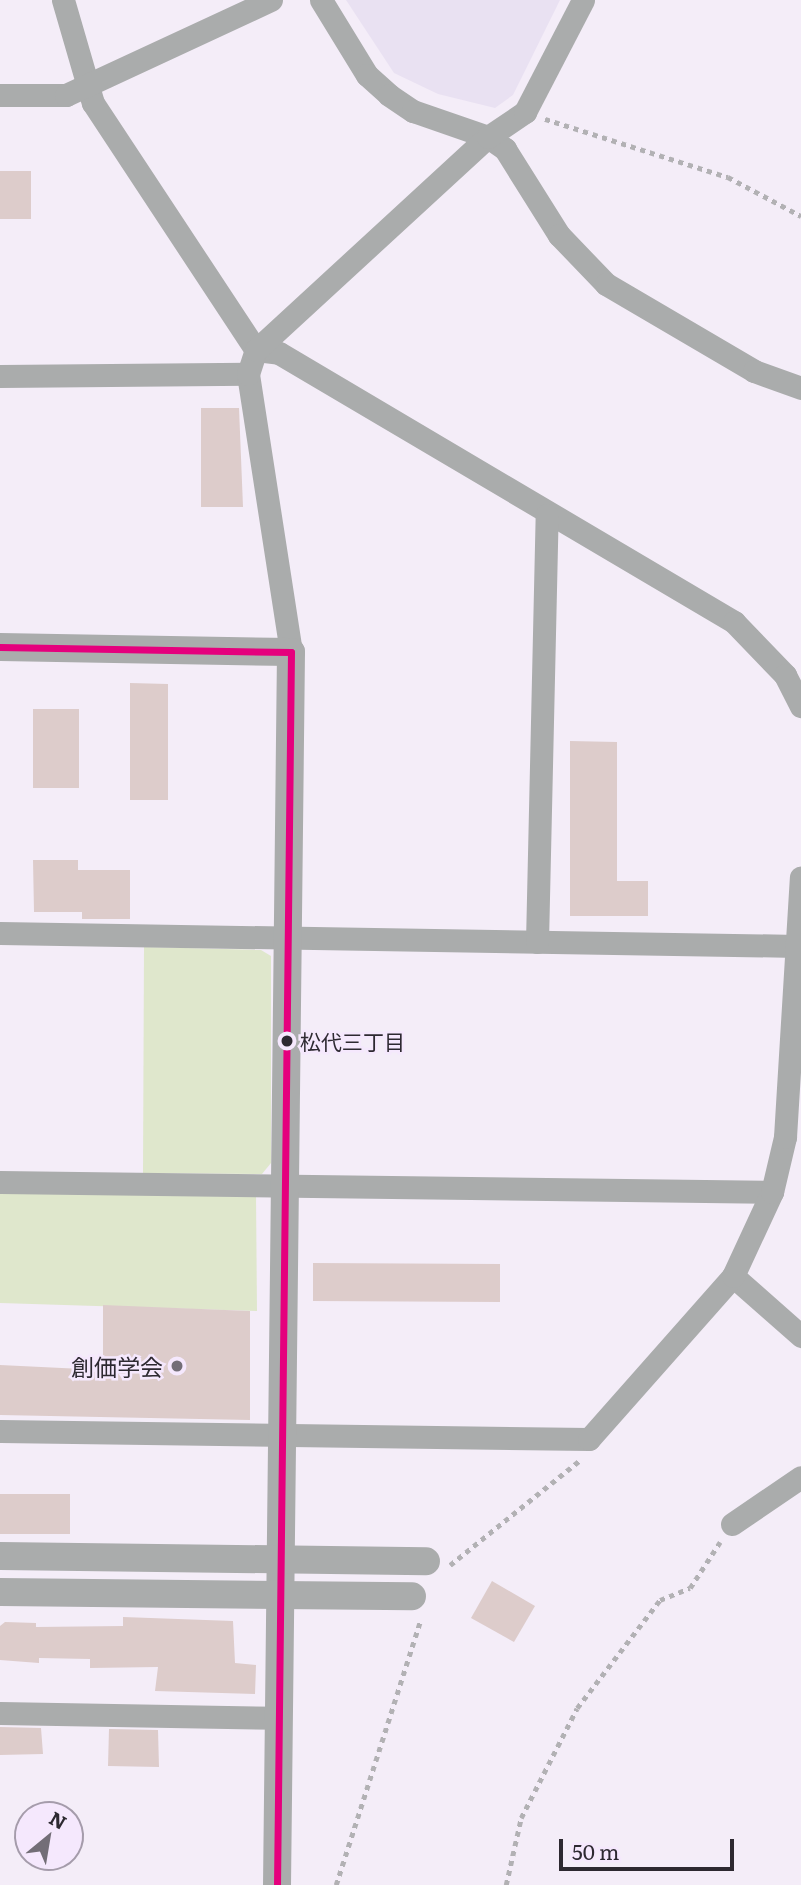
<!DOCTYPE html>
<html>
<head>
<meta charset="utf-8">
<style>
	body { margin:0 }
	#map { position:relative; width:801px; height:1885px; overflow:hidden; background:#f4edf8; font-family:Literata,"Noto Sans JP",serif }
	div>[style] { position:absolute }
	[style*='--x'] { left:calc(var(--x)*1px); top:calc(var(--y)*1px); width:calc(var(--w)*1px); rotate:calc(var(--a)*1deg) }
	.commercial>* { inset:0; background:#e9e1f2 }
	.green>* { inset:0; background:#dfe7cc }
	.building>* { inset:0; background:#ddcccb }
	.path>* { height:4.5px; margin-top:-2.25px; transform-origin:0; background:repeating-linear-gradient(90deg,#b2b1b4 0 5px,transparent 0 10px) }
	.minor>* { height:23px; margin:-11.5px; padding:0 11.5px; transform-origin:11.5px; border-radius:11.5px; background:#aaacac }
	.tertiary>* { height:28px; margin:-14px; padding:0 14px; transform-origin:14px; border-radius:14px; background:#aaacac }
	.bus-1>* { height:7px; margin:-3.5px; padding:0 3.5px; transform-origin:3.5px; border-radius:3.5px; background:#e5007d }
	.dots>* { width:19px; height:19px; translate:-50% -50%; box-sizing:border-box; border:4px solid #f5e8fd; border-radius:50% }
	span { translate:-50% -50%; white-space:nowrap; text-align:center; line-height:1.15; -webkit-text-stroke:5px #f5e8fd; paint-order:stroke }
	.bus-label { font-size:21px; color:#2d2931 }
	.left { translate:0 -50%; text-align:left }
	.poi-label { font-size:23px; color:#2d2931 }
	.right { translate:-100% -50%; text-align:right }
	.north { position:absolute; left:14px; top:1801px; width:70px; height:70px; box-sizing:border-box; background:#f5e8fd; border:2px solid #a59cab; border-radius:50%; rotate:30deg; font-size:19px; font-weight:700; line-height:28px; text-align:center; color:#2d2931 }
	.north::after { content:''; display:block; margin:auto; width:24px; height:32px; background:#736e77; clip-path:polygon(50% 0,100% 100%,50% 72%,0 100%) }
	.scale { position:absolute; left:559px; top:1839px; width:175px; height:32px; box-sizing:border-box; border:4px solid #2d2931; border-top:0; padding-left:9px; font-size:21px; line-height:24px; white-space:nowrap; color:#2d2931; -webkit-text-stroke:5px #f5e8fd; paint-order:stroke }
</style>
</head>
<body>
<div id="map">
	<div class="commercial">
		<div style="clip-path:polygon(346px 0,560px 0,513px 95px,495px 108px,438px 94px,394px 73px)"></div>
	</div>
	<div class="green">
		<div style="clip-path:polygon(144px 947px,261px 950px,271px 956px,271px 1163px,262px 1174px,143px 1173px)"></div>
		<div style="clip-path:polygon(0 1189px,256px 1194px,257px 1311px,0 1303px)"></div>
	</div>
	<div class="building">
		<div style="clip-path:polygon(0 171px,31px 171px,31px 219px,0 219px)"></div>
		<div style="clip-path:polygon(201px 408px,239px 408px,243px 507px,201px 507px)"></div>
		<div style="clip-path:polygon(130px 683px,168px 684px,168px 800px,130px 800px)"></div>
		<div style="clip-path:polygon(33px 709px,79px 709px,79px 788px,33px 788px)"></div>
		<div style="clip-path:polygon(570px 741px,617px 742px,617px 881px,648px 881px,648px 916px,570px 916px)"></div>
		<div style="clip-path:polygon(33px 860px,78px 860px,78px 870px,130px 870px,130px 919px,82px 919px,82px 912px,34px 912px)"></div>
		<div style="clip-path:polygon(313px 1263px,500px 1264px,500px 1302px,313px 1301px)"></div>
		<div style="clip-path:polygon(103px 1305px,250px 1311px,250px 1420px,0 1415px,0 1365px,103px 1370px)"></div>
		<div style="clip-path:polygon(0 1494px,70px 1494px,70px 1534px,0 1534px)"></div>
		<div style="clip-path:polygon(492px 1581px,535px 1606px,514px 1642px,471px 1618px)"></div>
		<div style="clip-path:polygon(123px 1617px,233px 1621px,235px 1663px,256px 1665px,255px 1694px,155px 1691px,158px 1667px,90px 1668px,90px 1659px,39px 1658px,39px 1663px,0 1660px,0 1626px,5px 1622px,36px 1623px,36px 1627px,123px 1626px)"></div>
		<div style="clip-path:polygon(0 1727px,41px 1728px,43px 1754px,0 1755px)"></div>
		<div style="clip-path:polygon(109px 1729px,158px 1730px,159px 1767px,108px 1766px)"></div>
	</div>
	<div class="path">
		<div style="--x:545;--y:119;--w:192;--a:17.6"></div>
		<div style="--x:728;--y:177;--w:83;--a:28.1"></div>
		<div style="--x:450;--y:1565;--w:166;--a:-38.9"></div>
		<div style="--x:336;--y:1885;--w:279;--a:-72.3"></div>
		<div style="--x:506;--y:1885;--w:69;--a:-77.4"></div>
		<div style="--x:521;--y:1818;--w:123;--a:-63"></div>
		<div style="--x:577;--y:1708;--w:136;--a:-52.5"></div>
		<div style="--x:660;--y:1600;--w:32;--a:-22"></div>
		<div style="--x:690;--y:1588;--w:55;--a:-56.9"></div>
	</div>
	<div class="minor">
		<div style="--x:63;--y:0;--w:107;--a:73.8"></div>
		<div style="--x:93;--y:103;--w:296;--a:56.6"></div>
		<div style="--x:321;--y:0;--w:88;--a:58.5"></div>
		<div style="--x:367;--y:75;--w:30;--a:42"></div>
		<div style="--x:389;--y:95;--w:29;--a:34"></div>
		<div style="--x:413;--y:111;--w:79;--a:19.1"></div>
		<div style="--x:488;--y:137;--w:21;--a:35"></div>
		<div style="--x:505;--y:149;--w:102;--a:57.9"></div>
		<div style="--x:559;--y:235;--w:68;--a:46.2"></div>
		<div style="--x:606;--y:284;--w:172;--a:30.4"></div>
		<div style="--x:754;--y:371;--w:50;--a:19.9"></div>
		<div style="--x:0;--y:95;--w:66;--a:0"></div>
		<div style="--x:66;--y:95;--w:226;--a:-24.9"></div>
		<div style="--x:256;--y:350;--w:23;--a:7"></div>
		<div style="--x:279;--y:353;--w:529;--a:30.59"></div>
		<div style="--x:734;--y:622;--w:74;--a:46.1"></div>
		<div style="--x:785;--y:675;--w:35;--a:63"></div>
		<div style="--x:0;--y:376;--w:248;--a:-0.5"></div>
		<div style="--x:291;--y:652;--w:281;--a:-98.8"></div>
		<div style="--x:248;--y:374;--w:25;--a:-72"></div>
		<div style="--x:256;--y:350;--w:315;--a:-42.6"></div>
		<div style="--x:488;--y:137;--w:45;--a:-34"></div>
		<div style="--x:525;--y:112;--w:126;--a:-62.6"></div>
		<div style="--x:0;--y:933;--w:797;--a:0.93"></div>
		<div style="--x:537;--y:942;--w:427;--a:-88.7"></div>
		<div style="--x:0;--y:1182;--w:772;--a:0.74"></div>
		<div style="--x:733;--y:1276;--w:91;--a:41.4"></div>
		<div style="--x:0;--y:1431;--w:589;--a:0.78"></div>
		<div style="--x:589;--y:1439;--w:217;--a:-48.5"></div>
		<div style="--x:733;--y:1276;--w:93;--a:-65.1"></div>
		<div style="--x:772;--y:1192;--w:57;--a:-76.7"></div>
		<div style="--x:785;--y:1137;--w:260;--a:-86.5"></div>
		<div style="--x:732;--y:1524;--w:83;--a:-34.3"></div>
		<div style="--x:0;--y:1713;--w:278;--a:1"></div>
	</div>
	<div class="tertiary">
		<div style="--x:0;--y:647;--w:291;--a:1"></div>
		<div style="--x:291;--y:652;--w:1233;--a:90.65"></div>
		<div style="--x:0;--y:1556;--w:426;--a:0.7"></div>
		<div style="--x:0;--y:1592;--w:412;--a:0.6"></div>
	</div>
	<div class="bus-1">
		<div style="--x:0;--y:647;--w:291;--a:1"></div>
		<div style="--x:291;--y:652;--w:1233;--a:90.65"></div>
	</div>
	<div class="dots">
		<div style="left:287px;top:1041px;background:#2d2931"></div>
		<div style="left:177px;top:1366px;background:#736e77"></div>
	</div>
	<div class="bus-label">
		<span class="left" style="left:300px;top:1041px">松代三丁目</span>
	</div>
	<div class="poi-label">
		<span class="right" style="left:163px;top:1366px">創価学会</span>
	</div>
	<div class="north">N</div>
	<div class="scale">50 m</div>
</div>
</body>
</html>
